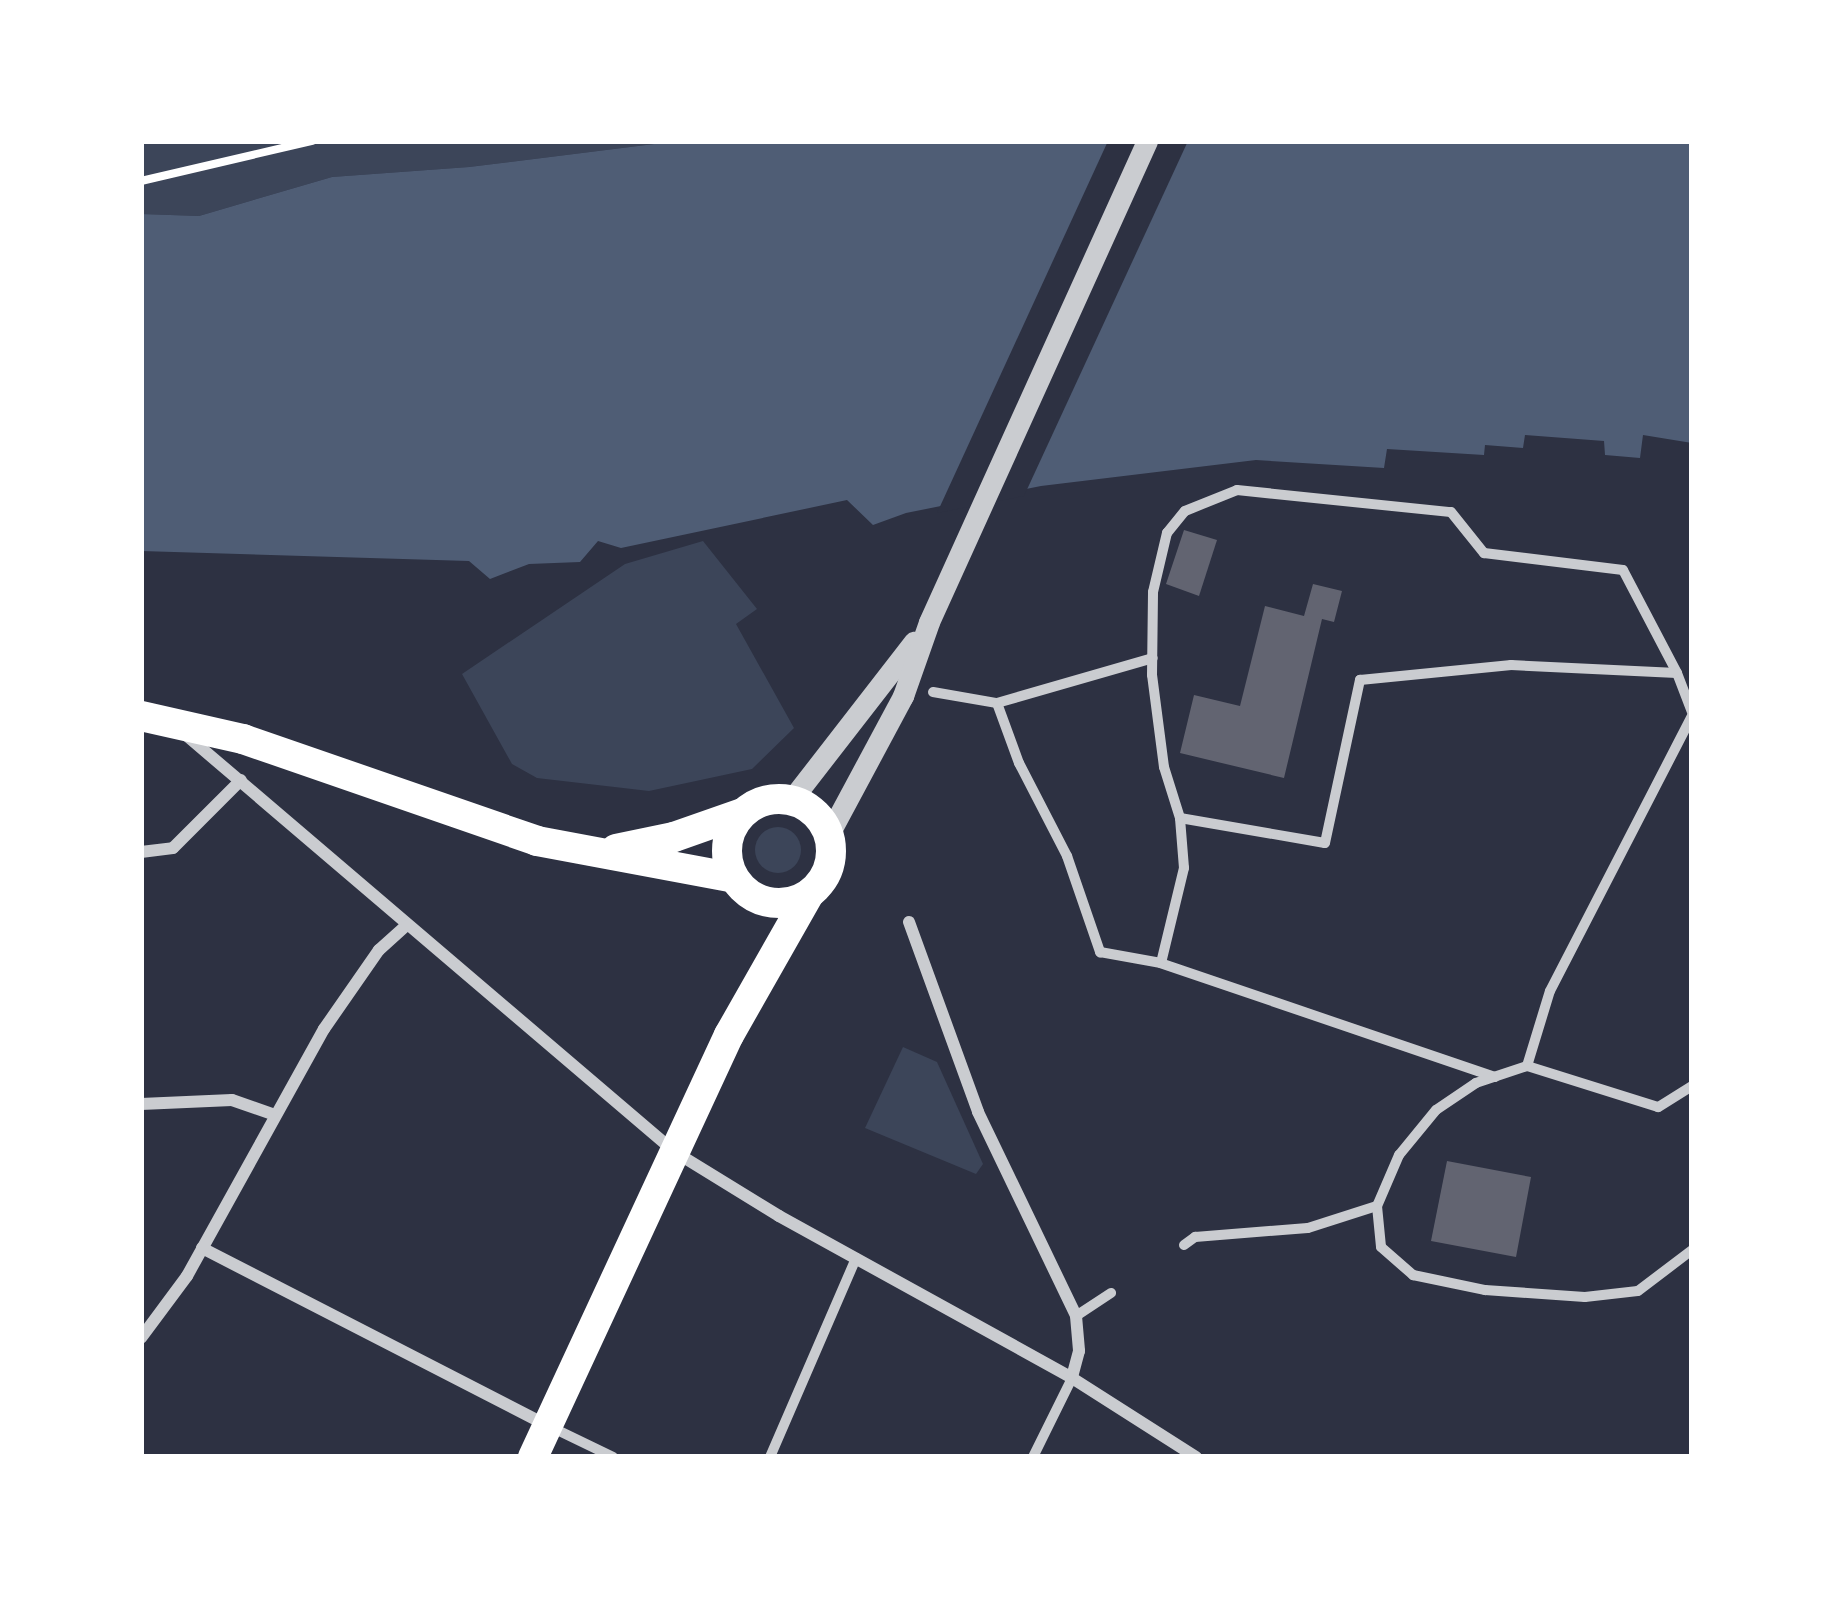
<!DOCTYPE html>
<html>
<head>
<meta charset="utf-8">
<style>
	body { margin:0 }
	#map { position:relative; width:1833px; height:1598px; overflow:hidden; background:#2d3142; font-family:"Work Sans",sans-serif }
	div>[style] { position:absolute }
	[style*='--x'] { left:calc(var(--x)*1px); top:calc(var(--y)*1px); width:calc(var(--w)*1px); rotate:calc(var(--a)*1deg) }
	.green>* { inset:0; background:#3c4559 }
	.round { border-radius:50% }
	.water>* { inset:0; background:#4f5d75 }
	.pier>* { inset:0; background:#2d3142 }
	.building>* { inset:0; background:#626471 }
	.path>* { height:8px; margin:-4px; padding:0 4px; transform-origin:4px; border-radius:4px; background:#fff }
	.pedestrian>* { height:10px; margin:-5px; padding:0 5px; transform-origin:5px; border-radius:5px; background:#caccd0 }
	.minor>* { height:12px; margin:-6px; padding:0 6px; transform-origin:6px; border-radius:6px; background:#caccd0 }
	.tertiary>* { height:21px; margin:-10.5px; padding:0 10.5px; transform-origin:10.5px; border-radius:10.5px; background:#caccd0 }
	.primary>* { height:30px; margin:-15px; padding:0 15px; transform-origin:15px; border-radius:15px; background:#fff }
	.primary>.ring { margin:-15px; padding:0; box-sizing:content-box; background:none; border:30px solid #fff; border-radius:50% }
	span { translate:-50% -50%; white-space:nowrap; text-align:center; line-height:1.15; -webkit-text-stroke:10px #fff; paint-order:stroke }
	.frame { position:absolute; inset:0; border:144px solid #fff; pointer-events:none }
</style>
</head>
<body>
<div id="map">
	<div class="green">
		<div style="clip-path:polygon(141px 141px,678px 141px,469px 167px,332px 177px,199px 216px,141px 214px)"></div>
		<div style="clip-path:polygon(703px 541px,757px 609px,736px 624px,794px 728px,752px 769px,649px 791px,537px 778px,512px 764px,462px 674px,625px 564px)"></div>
		<div class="round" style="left:755px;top:827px;width:46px;height:46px"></div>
		<div style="clip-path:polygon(903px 1047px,937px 1062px,983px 1164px,976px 1174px,865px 1128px)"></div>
	</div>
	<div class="water">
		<div style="clip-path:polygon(678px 141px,1692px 141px,1692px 443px,1643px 435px,1640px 458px,1605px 455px,1604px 441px,1525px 435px,1523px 448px,1485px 445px,1484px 455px,1387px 449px,1384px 468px,1256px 460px,1041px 486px,906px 513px,873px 525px,847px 500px,621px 548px,598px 541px,580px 562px,529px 564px,490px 579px,469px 561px,141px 551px,141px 214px,199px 216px,332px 177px,469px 167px)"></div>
	</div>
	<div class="pier">
		<div style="clip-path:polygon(1108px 141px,1188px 141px,1024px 496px,937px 513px)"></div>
	</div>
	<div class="building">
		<div style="clip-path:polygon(1184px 530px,1217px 540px,1199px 596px,1166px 584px)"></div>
		<div style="clip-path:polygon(1313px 584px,1342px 591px,1334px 622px,1322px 619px,1284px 778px,1180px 753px,1194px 695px,1240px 706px,1265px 606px,1304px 616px)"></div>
		<div style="clip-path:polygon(1447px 1161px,1531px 1177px,1516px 1257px,1431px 1241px)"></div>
	</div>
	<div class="path">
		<div style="--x:141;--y:181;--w:176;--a:-13.2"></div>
	</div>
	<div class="pedestrian">
		<div style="--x:933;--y:692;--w:65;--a:9.8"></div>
		<div style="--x:997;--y:703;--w:64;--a:69.9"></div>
		<div style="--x:1019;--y:763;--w:105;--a:62.7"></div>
		<div style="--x:1067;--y:856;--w:102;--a:71"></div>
		<div style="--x:1100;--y:952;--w:62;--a:10.2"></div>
		<div style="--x:997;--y:703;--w:162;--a:-16.1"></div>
		<div style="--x:1180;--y:818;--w:147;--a:9.8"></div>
		<div style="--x:1325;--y:843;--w:167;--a:-77.9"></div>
		<div style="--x:1360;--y:680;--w:152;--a:-5.7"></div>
		<div style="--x:1511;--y:665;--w:166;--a:2.8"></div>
		<div style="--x:1677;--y:673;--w:42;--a:69"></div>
		<div style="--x:1527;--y:1066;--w:78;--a:-73"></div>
		<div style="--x:1550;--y:991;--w:309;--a:-62.7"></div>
		<div style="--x:1495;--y:1077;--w:353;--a:-161.2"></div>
		<div style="--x:1161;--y:963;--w:98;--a:-76.4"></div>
		<div style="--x:1184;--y:868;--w:50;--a:-94.6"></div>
		<div style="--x:1180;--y:818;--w:53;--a:-107.4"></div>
		<div style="--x:1164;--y:767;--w:93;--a:-97.4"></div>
		<div style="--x:1152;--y:675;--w:83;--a:-89.3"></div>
		<div style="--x:1153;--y:592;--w:61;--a:-76.7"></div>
		<div style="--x:1167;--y:533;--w:28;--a:-51"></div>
		<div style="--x:1185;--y:511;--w:56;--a:-22"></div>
		<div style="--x:1237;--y:490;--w:215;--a:5.9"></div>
		<div style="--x:1451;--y:512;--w:53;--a:51.2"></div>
		<div style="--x:1484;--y:553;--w:140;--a:7"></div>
		<div style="--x:1623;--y:570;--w:116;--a:62.3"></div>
		<div style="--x:1692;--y:1086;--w:40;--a:148"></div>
		<div style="--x:1658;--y:1107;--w:137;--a:-162.6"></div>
		<div style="--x:1527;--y:1066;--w:54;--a:161.6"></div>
		<div style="--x:1476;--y:1083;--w:48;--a:146"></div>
		<div style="--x:1436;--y:1110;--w:58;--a:129.4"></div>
		<div style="--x:1399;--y:1155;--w:56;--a:113.3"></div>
		<div style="--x:1377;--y:1206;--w:41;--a:84.4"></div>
		<div style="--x:1381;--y:1247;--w:43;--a:41.2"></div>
		<div style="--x:1413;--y:1275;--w:74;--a:11.8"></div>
		<div style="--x:1485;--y:1290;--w:100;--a:4"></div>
		<div style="--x:1585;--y:1297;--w:53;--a:-6.5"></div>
		<div style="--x:1638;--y:1291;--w:68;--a:-37.2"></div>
		<div style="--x:1184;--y:1245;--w:14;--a:-36"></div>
		<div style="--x:1195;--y:1237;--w:113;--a:-4.6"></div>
		<div style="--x:1308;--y:1228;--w:72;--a:-17.7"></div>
		<div style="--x:1076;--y:1316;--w:42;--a:-33.3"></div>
		<div style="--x:551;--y:1427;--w:69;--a:25.8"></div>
		<div style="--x:770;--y:1457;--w:217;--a:-66.6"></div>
		<div style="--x:1033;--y:1457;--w:88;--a:-63.7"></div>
	</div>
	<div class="minor">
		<div style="--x:186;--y:735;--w:643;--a:40.46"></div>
		<div style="--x:675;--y:1152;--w:122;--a:31.6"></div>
		<div style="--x:779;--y:1216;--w:335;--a:28.9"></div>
		<div style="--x:1072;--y:1378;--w:147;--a:32.5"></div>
		<div style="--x:141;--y:852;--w:32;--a:-7"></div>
		<div style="--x:173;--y:848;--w:96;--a:-45"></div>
		<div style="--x:909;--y:922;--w:202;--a:70"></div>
		<div style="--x:978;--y:1112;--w:226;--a:64.3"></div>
		<div style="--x:1076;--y:1316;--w:35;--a:85"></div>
		<div style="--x:1079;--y:1351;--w:28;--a:105"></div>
		<div style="--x:141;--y:1104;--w:91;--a:-2.5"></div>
		<div style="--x:232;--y:1100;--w:46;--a:19.2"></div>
		<div style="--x:202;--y:1248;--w:388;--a:27.2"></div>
		<div style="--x:141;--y:1338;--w:77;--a:-53.4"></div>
		<div style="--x:187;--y:1276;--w:282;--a:-61"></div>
		<div style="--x:324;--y:1029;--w:96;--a:-55.2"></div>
		<div style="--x:379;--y:950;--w:36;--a:-42"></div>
	</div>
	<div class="tertiary">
		<div style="--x:792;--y:799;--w:199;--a:-52.2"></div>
		<div style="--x:829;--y:834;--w:157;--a:-61.8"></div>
		<div style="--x:903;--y:696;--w:78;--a:-70.6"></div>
		<div style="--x:929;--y:622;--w:528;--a:-65.62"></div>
	</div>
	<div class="primary">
		<div style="--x:141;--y:716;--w:105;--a:12.7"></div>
		<div style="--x:243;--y:739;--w:311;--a:19.1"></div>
		<div style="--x:537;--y:841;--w:200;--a:10.6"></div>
		<div class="ring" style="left:727px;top:799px;width:74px;height:74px"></div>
		<div style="--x:616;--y:849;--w:59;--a:-11.7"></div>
		<div style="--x:674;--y:837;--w:72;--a:-19.4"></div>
		<div style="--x:533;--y:1457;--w:465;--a:-65.1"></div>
		<div style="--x:729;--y:1035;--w:162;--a:-60.4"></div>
	</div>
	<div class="frame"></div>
</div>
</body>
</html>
